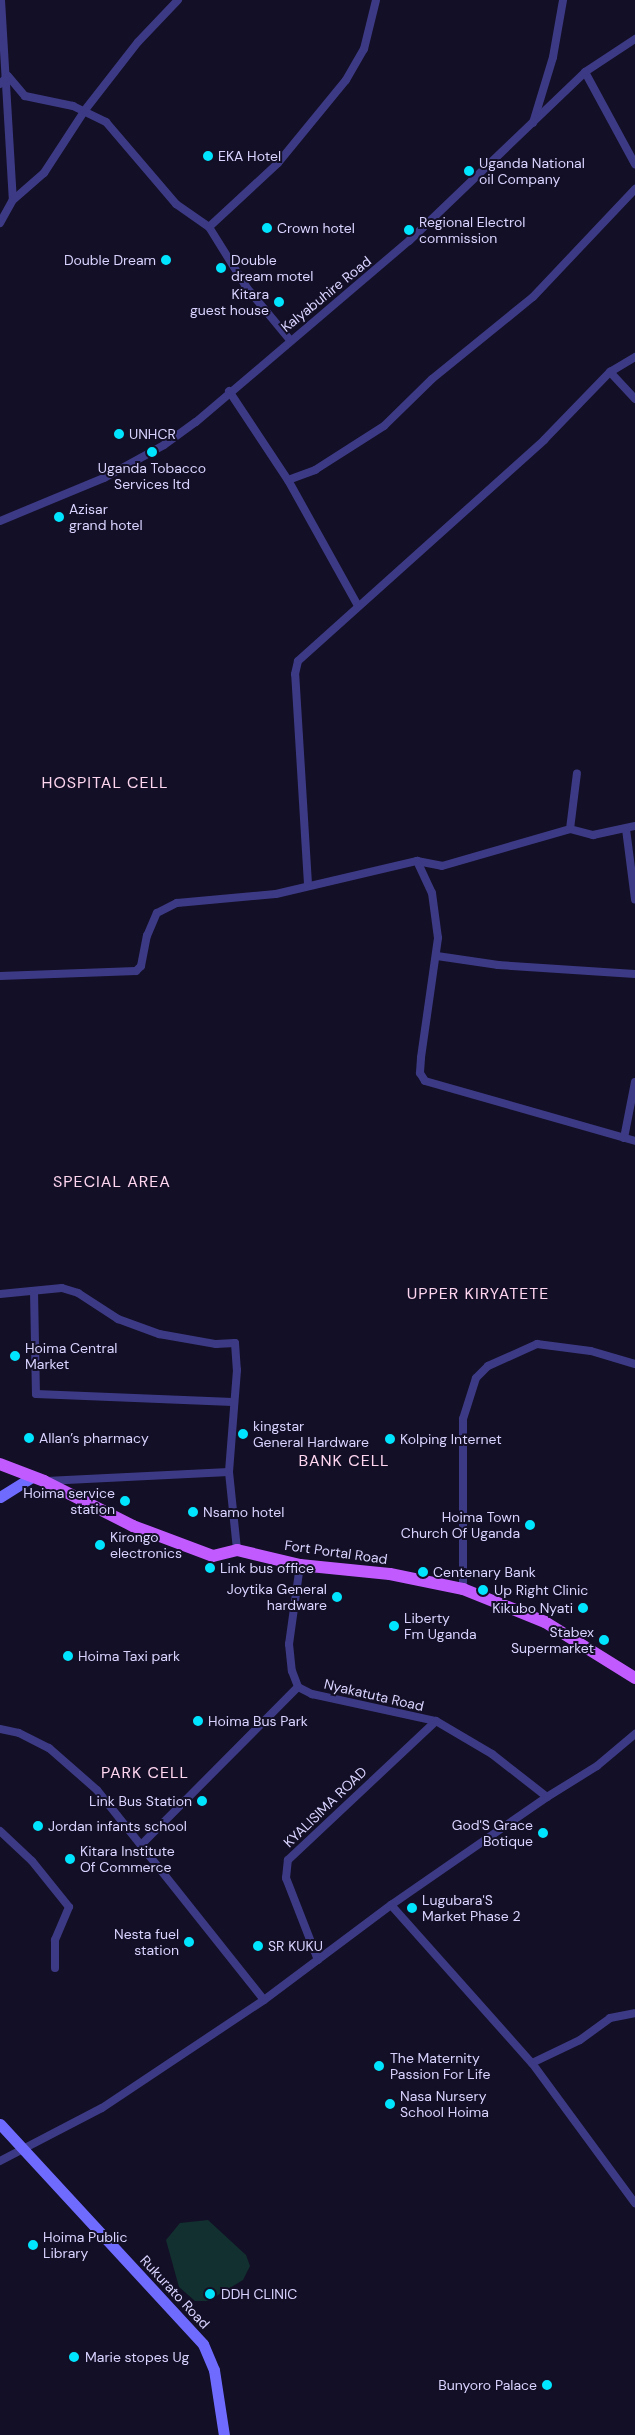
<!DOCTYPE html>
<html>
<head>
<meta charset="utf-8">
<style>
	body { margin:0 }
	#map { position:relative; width:635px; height:2435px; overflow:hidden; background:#130f26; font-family:"DM Sans",sans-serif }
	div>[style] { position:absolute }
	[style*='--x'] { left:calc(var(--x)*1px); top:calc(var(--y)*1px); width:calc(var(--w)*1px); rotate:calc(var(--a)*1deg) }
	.green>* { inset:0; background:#12302f }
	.street>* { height:8px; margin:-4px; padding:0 4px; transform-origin:4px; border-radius:4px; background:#3d3a85 }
	.secondary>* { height:11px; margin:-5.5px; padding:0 5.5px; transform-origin:5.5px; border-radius:5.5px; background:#6f6bff }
	.primary>* { height:12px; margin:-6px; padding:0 6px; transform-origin:6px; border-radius:6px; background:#c25bff }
	.dots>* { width:14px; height:14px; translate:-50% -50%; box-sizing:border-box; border:2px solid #130f26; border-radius:50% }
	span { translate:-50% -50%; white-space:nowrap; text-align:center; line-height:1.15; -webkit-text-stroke:4px #130f26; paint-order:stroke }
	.poi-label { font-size:14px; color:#d9d4ff }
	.left { translate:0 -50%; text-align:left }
	.right { translate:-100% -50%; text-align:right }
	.street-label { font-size:14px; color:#d9d4ff }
	.quarter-label { font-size:16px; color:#ffd6f0; letter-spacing:1px }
</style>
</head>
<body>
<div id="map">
	<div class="green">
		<div style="clip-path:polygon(208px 2220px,246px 2255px,250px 2266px,243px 2280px,208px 2301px,195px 2301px,179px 2287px,166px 2240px,180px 2223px)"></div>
	</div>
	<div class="street">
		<div style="--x:1;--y:0;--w:200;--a:86.6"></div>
		<div style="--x:585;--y:72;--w:105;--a:61.5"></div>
		<div style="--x:0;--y:84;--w:11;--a:-45"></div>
		<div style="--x:8;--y:76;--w:26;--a:50"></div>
		<div style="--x:25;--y:96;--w:49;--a:11.8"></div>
		<div style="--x:73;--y:106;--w:37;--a:26"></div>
		<div style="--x:106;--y:122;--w:108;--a:49.5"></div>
		<div style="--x:176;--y:204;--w:40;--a:34.9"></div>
		<div style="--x:209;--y:227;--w:72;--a:58.1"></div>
		<div style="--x:247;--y:288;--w:67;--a:50.4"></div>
		<div style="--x:533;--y:123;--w:69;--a:-73.1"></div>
		<div style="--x:553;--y:57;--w:58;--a:-80"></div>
		<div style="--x:0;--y:223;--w:26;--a:-61"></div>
		<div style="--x:13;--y:200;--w:41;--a:-41.1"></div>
		<div style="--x:44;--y:173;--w:75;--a:-56.9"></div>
		<div style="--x:85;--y:110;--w:86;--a:-52.1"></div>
		<div style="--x:138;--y:42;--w:58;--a:-46.4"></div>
		<div style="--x:209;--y:227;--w:94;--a:-42.8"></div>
		<div style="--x:278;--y:163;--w:107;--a:-50.7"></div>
		<div style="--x:346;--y:80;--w:36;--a:-60"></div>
		<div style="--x:364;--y:49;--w:50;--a:-76.2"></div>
		<div style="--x:610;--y:372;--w:37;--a:47"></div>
		<div style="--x:229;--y:391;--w:107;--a:56.5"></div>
		<div style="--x:288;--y:480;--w:144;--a:60.9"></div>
		<div style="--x:288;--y:480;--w:29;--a:-20"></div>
		<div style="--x:315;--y:470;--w:82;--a:-32.5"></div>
		<div style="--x:384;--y:426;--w:67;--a:-44.4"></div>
		<div style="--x:432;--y:379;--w:130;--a:-39.1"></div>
		<div style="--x:533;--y:297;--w:149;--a:-46.6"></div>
		<div style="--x:0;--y:521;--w:113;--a:-22.5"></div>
		<div style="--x:104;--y:478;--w:68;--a:-28.8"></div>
		<div style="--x:164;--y:445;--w:39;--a:-36"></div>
		<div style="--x:196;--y:422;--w:280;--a:-40.4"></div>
		<div style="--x:409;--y:241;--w:244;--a:-43.8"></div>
		<div style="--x:585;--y:72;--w:60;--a:-33.4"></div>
		<div style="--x:570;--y:829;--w:56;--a:-82.9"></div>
		<div style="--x:626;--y:829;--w:71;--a:82.7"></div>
		<div style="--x:417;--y:861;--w:35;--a:65"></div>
		<div style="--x:432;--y:893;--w:45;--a:82.4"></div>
		<div style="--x:438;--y:938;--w:121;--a:98.1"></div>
		<div style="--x:421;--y:1058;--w:15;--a:94"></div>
		<div style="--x:420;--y:1073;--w:9;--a:58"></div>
		<div style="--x:425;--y:1081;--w:218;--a:15.9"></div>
		<div style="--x:308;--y:884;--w:210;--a:-93.5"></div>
		<div style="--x:295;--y:674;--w:13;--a:-77"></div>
		<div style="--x:298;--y:661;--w:331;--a:-41.9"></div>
		<div style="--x:544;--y:440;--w:95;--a:-45.9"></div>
		<div style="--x:610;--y:372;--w:29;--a:-31"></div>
		<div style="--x:437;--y:956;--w:62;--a:8.4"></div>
		<div style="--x:498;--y:965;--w:137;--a:3.8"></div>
		<div style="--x:0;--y:976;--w:136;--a:-2.1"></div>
		<div style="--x:136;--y:971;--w:7;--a:-45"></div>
		<div style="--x:141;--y:966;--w:31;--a:-79"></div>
		<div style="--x:147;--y:936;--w:25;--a:-67"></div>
		<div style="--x:157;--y:913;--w:22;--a:-27"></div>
		<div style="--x:177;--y:903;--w:99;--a:-5.2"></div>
		<div style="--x:276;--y:894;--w:145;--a:-13.2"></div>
		<div style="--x:417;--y:861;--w:25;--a:11"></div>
		<div style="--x:442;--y:866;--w:133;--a:-16.1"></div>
		<div style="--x:570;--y:829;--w:24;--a:15"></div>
		<div style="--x:593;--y:835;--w:43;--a:-12.1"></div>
		<div style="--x:624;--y:1138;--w:57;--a:-78.9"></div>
		<div style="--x:34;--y:1291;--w:103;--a:88.9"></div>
		<div style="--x:36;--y:1394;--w:197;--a:2.3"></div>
		<div style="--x:0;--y:1294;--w:62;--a:-5.5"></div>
		<div style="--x:62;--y:1288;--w:17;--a:17"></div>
		<div style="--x:78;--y:1293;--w:48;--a:33"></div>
		<div style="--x:118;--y:1319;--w:44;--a:20.1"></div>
		<div style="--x:159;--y:1334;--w:58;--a:10"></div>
		<div style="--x:216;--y:1344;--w:19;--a:-3"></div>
		<div style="--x:235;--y:1343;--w:27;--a:86"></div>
		<div style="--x:237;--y:1370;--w:102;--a:94.5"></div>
		<div style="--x:229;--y:1472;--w:78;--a:84.1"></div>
		<div style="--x:46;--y:1481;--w:183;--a:-2.8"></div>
		<div style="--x:300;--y:1565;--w:80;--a:97.9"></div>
		<div style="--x:289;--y:1644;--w:27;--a:84"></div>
		<div style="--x:292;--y:1671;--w:17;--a:69"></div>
		<div style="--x:298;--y:1687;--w:16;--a:27"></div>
		<div style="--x:312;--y:1694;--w:127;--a:12.3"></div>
		<div style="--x:436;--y:1721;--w:65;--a:30.5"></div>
		<div style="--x:492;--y:1754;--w:70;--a:38"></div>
		<div style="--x:463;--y:1589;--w:170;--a:-90"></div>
		<div style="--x:463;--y:1419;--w:43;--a:-72.4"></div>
		<div style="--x:476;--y:1378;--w:17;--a:-45"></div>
		<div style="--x:488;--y:1366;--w:54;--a:-24.2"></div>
		<div style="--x:537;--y:1344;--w:54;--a:7.4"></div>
		<div style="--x:591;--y:1351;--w:46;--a:16.5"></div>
		<div style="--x:0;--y:1729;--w:19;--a:12"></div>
		<div style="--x:19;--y:1733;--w:34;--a:27"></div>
		<div style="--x:49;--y:1748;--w:64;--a:41.2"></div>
		<div style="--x:97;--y:1790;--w:268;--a:51.5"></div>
		<div style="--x:0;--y:1831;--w:44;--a:43.2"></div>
		<div style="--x:32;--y:1861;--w:59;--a:51.2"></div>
		<div style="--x:69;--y:1907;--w:36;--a:113"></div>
		<div style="--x:55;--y:1940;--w:28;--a:90"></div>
		<div style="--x:142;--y:1844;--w:221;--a:-45.2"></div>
		<div style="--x:391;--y:1905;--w:212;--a:48.3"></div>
		<div style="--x:532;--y:2063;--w:174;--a:53.7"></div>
		<div style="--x:318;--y:1960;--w:88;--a:-111.3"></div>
		<div style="--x:286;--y:1878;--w:18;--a:-84"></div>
		<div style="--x:288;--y:1860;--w:203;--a:-43.2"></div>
		<div style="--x:532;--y:2063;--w:53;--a:-25.6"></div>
		<div style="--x:580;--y:2040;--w:37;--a:-36"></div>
		<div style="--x:610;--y:2018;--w:25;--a:-11"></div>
		<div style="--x:0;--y:2161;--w:115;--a:-27.5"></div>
		<div style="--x:102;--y:2108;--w:195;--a:-33.7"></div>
		<div style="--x:264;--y:2000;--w:159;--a:-36.8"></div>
		<div style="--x:391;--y:1905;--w:190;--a:-34.7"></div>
		<div style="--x:547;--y:1797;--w:59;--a:-31.8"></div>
		<div style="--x:597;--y:1766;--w:50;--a:-40.1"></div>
	</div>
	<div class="secondary">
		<div style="--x:0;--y:1497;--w:36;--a:-32"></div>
		<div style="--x:0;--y:2124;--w:299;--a:47.3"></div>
		<div style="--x:203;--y:2344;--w:28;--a:67"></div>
		<div style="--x:214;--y:2370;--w:66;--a:81.3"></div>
	</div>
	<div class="primary">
		<div style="--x:0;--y:1464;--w:47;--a:21.1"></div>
		<div style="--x:44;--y:1481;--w:100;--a:26.8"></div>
		<div style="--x:133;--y:1526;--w:85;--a:20.6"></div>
		<div style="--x:213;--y:1556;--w:25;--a:-14"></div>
		<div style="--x:237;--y:1550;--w:65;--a:13.4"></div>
		<div style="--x:300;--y:1565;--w:90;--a:5.7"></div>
		<div style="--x:390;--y:1574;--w:75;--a:11.6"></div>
		<div style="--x:463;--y:1589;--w:88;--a:21.9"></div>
		<div style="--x:545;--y:1622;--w:106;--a:31.9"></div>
	</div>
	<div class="dots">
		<div style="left:208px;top:156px;background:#00e5ff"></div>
		<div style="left:469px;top:171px;background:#00e5ff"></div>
		<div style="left:267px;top:228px;background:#00e5ff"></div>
		<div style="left:409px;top:230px;background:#00e5ff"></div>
		<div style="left:166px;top:260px;background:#00e5ff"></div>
		<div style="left:221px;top:268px;background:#00e5ff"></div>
		<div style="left:279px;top:302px;background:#00e5ff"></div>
		<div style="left:119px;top:434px;background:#00e5ff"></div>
		<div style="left:152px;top:452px;background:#00e5ff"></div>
		<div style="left:59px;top:517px;background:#00e5ff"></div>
		<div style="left:15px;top:1356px;background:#00e5ff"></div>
		<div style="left:243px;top:1434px;background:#00e5ff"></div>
		<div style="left:29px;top:1438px;background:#00e5ff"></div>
		<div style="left:390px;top:1439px;background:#00e5ff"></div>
		<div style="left:125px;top:1501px;background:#00e5ff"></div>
		<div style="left:193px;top:1512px;background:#00e5ff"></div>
		<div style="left:530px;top:1525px;background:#00e5ff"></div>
		<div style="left:100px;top:1545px;background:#00e5ff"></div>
		<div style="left:210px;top:1568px;background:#00e5ff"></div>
		<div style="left:423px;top:1572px;background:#00e5ff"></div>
		<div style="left:483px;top:1590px;background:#00e5ff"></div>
		<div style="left:337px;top:1597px;background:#00e5ff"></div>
		<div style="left:583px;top:1608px;background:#00e5ff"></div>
		<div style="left:394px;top:1626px;background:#00e5ff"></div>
		<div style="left:604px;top:1640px;background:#00e5ff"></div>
		<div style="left:68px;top:1656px;background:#00e5ff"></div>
		<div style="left:198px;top:1721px;background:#00e5ff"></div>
		<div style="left:202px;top:1801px;background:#00e5ff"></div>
		<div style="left:38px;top:1826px;background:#00e5ff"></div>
		<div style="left:543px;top:1833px;background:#00e5ff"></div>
		<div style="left:70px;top:1859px;background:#00e5ff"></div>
		<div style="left:412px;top:1908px;background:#00e5ff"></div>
		<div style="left:189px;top:1942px;background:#00e5ff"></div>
		<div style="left:258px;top:1946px;background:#00e5ff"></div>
		<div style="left:379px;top:2066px;background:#00e5ff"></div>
		<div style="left:390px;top:2104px;background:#00e5ff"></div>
		<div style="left:33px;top:2245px;background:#00e5ff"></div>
		<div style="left:210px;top:2294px;background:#00e5ff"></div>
		<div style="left:74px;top:2357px;background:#00e5ff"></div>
		<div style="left:547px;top:2385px;background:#00e5ff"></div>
	</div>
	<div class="poi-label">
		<span class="left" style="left:218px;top:156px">EKA Hotel</span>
		<span class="left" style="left:479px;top:171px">Uganda National<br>oil Company</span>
		<span class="left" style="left:419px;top:230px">Regional Electrol<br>commission</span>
		<span class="left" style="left:277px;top:228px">Crown hotel</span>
		<span class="right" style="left:156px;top:260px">Double Dream</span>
		<span class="left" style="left:231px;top:268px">Double<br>dream motel</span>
		<span class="right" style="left:269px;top:302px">Kitara<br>guest house</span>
		<span class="left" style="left:129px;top:434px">UNHCR</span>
		<span style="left:152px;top:476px">Uganda Tobacco<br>Services ltd</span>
		<span class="left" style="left:69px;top:517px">Azisar<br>grand hotel</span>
		<span class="left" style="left:25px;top:1356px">Hoima Central<br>Market</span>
		<span class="left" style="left:253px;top:1434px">kingstar<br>General Hardware</span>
		<span class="left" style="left:39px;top:1438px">Allan’s pharmacy</span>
		<span class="left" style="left:400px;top:1439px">Kolping Internet</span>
		<span class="right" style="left:115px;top:1501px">Hoima service<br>station</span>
		<span class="left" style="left:203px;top:1512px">Nsamo hotel</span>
		<span class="right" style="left:520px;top:1525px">Hoima Town<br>Church Of Uganda</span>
		<span class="left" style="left:110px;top:1545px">Kirongo<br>electronics</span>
		<span class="left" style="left:220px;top:1568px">Link bus office</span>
		<span class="left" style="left:433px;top:1572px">Centenary Bank</span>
		<span class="right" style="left:327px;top:1597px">Joytika General<br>hardware</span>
		<span class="left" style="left:494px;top:1590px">Up Right Clinic</span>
		<span class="right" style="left:573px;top:1608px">Kikubo Nyati</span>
		<span class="left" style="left:404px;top:1626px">Liberty<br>Fm Uganda</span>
		<span class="right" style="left:594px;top:1640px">Stabex<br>Supermarket</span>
		<span class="left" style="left:78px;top:1656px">Hoima Taxi park</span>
		<span class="left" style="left:208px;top:1721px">Hoima Bus Park</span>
		<span class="right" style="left:192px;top:1801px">Link Bus Station</span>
		<span class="right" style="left:533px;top:1833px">God'S Grace<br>Botique</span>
		<span class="left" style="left:48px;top:1826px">Jordan infants school</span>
		<span class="left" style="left:80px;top:1859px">Kitara Institute<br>Of Commerce</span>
		<span class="left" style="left:422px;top:1908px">Lugubara'S<br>Market Phase 2</span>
		<span class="right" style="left:179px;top:1942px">Nesta fuel<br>station</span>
		<span class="left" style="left:268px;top:1946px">SR KUKU</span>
		<span class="left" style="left:390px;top:2066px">The Maternity<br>Passion For Life</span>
		<span class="left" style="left:400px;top:2104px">Nasa Nursery<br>School Hoima</span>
		<span class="left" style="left:43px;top:2245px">Hoima Public<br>Library</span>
		<span class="left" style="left:221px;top:2294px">DDH CLINIC</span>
		<span class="left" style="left:85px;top:2357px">Marie stopes Ug</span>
		<span class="right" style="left:537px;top:2385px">Bunyoro Palace</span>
	</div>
	<div class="street-label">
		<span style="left:326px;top:294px;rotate:-39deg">Kalyabuhire Road</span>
		<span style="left:336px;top:1552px;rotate:8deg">Fort Portal Road</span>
		<span style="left:374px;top:1695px;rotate:13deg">Nyakatuta Road</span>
		<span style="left:325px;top:1807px;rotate:-44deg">KYALISIMA ROAD</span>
		<span style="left:175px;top:2292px;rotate:47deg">Rukurato Road</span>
	</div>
	<div class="quarter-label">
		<span style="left:105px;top:783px">HOSPITAL CELL</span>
		<span style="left:112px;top:1182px">SPECIAL AREA</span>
		<span style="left:478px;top:1294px">UPPER KIRYATETE</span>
		<span style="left:344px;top:1461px">BANK CELL</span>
		<span style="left:145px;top:1773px">PARK CELL</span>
	</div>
</div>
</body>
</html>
